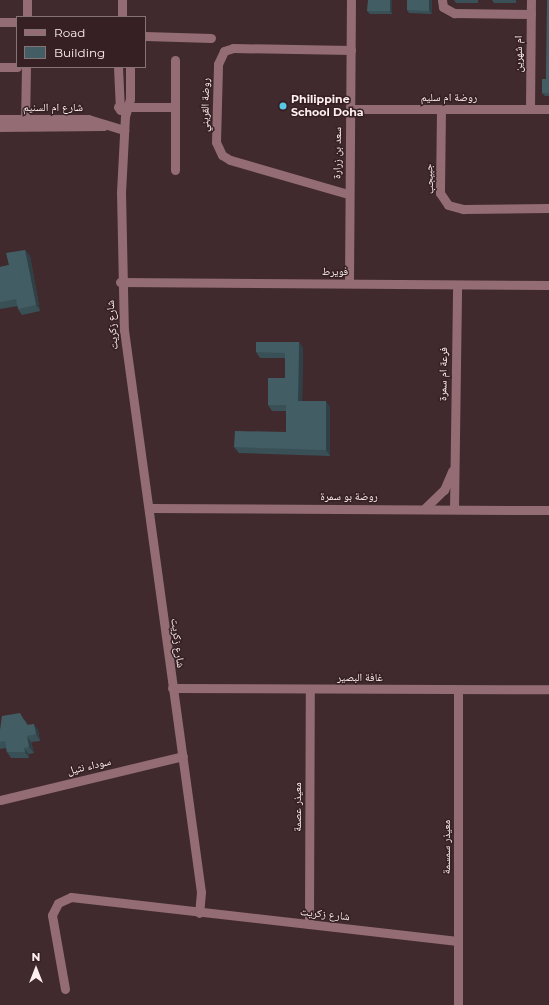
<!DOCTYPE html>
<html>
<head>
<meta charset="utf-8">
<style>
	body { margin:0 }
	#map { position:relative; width:549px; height:1005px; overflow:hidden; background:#402a2e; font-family:Montserrat,"Noto Naskh Arabic",sans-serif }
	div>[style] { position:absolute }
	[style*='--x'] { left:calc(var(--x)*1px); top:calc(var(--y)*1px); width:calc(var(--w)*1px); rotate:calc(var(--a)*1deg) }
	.minor>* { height:9px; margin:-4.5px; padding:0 4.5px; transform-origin:4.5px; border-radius:4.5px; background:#936d73 }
	.wall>* { inset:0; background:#3a5057 }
	.shaded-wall>* { inset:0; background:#2f4147 }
	.building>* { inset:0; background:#435d65 }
	.dots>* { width:11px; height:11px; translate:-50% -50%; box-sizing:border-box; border:2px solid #362024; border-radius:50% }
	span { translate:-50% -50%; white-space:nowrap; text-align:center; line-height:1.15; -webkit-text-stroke:3px #362024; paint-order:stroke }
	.street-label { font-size:11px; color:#feeff1 }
	.poi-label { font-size:11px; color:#feeff1; font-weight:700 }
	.left { translate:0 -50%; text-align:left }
	.legend { position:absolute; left:16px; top:16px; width:130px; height:52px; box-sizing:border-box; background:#362024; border:1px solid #867376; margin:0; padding:5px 7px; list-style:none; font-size:12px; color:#feeff1 }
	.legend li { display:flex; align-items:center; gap:8px; height:20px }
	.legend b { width:20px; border:1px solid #867376 }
	.north { position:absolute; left:16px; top:949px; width:40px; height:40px; -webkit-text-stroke:3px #362024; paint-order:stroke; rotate:0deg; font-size:11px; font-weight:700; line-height:16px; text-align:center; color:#feeff1 }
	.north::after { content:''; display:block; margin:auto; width:14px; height:18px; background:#feeff1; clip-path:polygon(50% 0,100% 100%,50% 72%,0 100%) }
</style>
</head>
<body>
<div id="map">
	<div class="minor">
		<div style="--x:27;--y:0;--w:17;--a:90"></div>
		<div style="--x:442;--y:0;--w:7;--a:82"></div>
		<div style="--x:443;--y:7;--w:13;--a:29"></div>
		<div style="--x:454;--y:13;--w:77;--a:0.7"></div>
		<div style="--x:122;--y:17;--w:17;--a:-90"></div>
		<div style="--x:0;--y:22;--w:17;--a:0"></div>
		<div style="--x:145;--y:36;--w:66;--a:1.7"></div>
		<div style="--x:175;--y:60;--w:110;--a:90"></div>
		<div style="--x:0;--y:67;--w:17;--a:0"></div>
		<div style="--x:118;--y:67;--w:43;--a:87.3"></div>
		<div style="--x:130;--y:67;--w:32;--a:90"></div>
		<div style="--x:130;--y:99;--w:18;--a:106"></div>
		<div style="--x:125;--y:116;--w:76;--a:93"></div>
		<div style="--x:121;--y:192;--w:138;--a:88.8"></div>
		<div style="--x:124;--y:330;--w:567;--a:82.2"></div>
		<div style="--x:201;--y:892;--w:21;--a:95"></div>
		<div style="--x:118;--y:107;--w:57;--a:0"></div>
		<div style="--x:350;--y:109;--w:199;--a:0"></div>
		<div style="--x:441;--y:109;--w:84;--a:90.7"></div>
		<div style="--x:440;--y:193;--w:14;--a:56"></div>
		<div style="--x:448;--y:205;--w:16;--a:15"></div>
		<div style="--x:463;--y:209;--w:86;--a:-0.7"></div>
		<div style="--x:530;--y:109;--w:109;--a:-89.5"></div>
		<div style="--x:0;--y:119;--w:88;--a:0"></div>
		<div style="--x:88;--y:119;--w:38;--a:17"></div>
		<div style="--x:25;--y:124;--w:57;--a:-89"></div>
		<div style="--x:0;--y:127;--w:104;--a:-0.6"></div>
		<div style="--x:348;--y:194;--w:123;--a:-163.9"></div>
		<div style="--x:230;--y:160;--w:9;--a:-148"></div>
		<div style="--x:222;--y:155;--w:14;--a:-115"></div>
		<div style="--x:216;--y:142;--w:78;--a:-88.5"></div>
		<div style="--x:218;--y:64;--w:14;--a:-65"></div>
		<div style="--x:224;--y:51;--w:9;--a:-18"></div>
		<div style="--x:233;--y:48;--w:118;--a:1"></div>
		<div style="--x:120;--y:282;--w:429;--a:0.4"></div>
		<div style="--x:349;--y:283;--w:283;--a:-89.6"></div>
		<div style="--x:149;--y:508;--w:400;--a:0.3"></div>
		<div style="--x:424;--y:509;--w:28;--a:-44"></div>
		<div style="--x:444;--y:490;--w:21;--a:-67"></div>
		<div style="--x:454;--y:509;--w:224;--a:-89.2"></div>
		<div style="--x:172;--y:688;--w:377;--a:0.2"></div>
		<div style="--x:458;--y:690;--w:315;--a:90"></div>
		<div style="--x:0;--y:800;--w:188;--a:-13.5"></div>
		<div style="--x:309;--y:924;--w:235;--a:-89.8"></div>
		<div style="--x:65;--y:989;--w:75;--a:-100"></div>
		<div style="--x:52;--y:915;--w:13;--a:-63"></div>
		<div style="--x:58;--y:903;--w:14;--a:-25"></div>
		<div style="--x:71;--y:897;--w:389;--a:6.5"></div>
	</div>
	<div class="wall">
		<div style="clip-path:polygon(392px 0,392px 14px,370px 14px,367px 11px)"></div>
		<div style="clip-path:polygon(407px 0,432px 0,432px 14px,409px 13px,407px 10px)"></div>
		<div style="clip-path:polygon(454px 0,478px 0,478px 3px,456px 3px)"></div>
		<div style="clip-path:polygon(492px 0,516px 0,516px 3px,494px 3px)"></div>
		<div style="clip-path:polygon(549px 0,549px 96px,545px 96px,542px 93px,546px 79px)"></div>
		<div style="clip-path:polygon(25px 250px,30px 256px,40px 311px,22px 315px,18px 309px,18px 306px,0 309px,0 267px,9px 265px)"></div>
		<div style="clip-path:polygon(299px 342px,303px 348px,302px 401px,330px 407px,330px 456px,239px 453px,234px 447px,286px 432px,286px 411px,272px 411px,268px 405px,285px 378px,285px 358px,260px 358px,256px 352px)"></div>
		<div style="clip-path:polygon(24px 719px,28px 725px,38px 730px,40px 741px,31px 742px,34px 753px,29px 754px,29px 758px,11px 758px,7px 752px,6px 748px,0 749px,0 730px)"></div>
	</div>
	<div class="shaded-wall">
		<div style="clip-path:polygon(390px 0,392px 0,392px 14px,390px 11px)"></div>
		<div style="clip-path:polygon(429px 0,432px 0,432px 14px,429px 11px)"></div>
		<div style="clip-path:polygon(25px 250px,30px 256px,40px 311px,36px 305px)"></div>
		<div style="clip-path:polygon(299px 342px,303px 348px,302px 407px,298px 401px)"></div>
		<div style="clip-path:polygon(326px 401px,330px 407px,330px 456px,326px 450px)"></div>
		<div style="clip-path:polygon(34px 724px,38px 730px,40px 741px,36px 734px)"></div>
		<div style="clip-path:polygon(27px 736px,31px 742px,34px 753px,29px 747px)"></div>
		<div style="clip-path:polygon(24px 748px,29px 754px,29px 758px,25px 752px)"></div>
	</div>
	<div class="building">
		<div style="clip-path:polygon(368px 0,390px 0,390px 11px,367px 11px)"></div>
		<div style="clip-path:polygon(407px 0,429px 0,429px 11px,407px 10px)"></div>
		<div style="clip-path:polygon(547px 0,549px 0,549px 93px,542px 93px,542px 79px,546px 79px)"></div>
		<div style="clip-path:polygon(25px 250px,36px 305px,18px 309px,16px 299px,0 302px,0 267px,9px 265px,6px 253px)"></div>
		<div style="clip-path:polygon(256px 342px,299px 342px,298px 401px,326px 401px,326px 450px,234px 447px,235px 431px,286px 432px,286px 405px,268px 405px,268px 378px,285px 378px,285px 353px,256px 352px)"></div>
		<div style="clip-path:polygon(20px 713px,27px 725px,34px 724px,36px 734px,27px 736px,29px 747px,24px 748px,25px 752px,7px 752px,5px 741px,0 742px,0 730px,2px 716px)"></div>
	</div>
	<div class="dots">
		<div style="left:283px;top:106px;background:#59c8e5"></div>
	</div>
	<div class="street-label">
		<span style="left:518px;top:54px;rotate:-90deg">ام شهرين</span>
		<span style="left:449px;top:97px">روضة ام سليم</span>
		<span style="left:205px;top:105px;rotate:-89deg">روضة القريني</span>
		<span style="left:53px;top:107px">شارع ام السنيم</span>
		<span style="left:337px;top:153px;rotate:-89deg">سعد بن زرارة</span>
		<span style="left:429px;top:179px;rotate:-93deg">جبيجب</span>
		<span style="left:335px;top:271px">فويرط</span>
		<span style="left:112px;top:325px;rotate:-95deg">شارع زكريت</span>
		<span style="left:443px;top:374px;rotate:-89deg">فرعة ام سمرة</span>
		<span style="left:349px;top:496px">روضة بو سمرة</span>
		<span style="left:178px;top:643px;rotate:83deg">شارع زكريت</span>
		<span style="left:360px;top:677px">غافة البصير</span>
		<span style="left:89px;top:766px;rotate:-13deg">سوداء نثيل</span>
		<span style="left:297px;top:807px;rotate:-90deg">معيذر عصمة</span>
		<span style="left:446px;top:847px;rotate:-90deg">معيذر سمسمة</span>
		<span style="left:325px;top:914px;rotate:6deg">شارع زكريت</span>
	</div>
	<div class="poi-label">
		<span class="left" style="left:291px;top:106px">Philippine<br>School Doha</span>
	</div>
	<ul class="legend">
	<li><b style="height:5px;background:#936d73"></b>Road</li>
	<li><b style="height:11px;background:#435d65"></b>Building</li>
	</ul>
	<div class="north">N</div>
</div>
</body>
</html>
